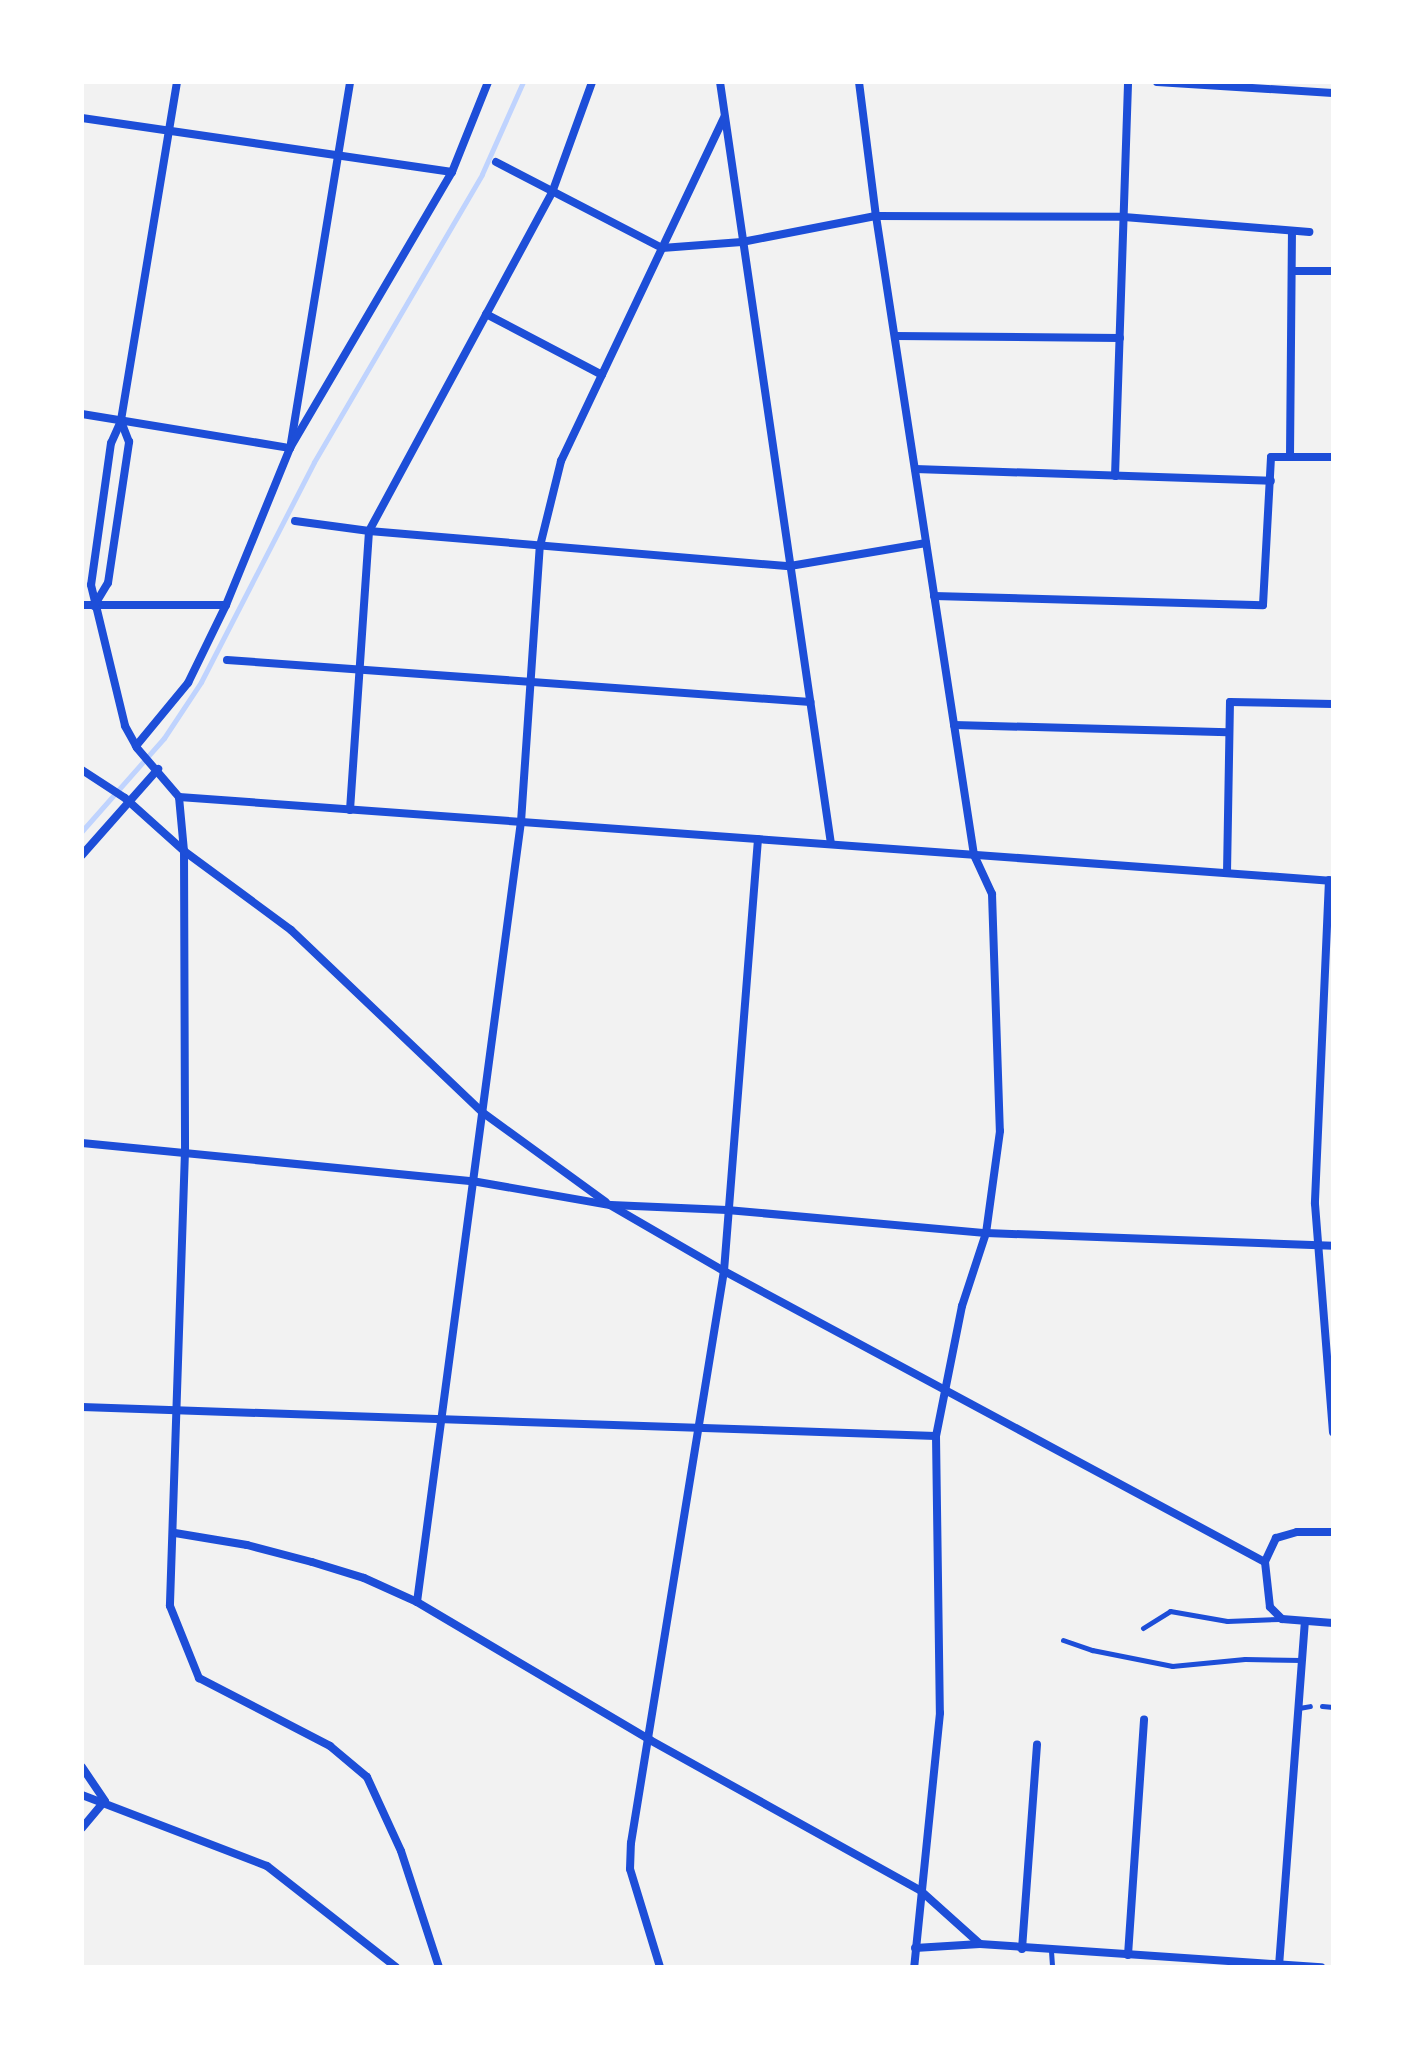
<!DOCTYPE html>
<html>
<head>
<meta charset="utf-8">
<style>
	body { margin:0 }
	#map { position:relative; width:1415px; height:2049px; overflow:hidden; background:#f2f2f2; font-family:"Exo 2",sans-serif }
	div>[style] { position:absolute }
	[style*='--x'] { left:calc(var(--x)*1px); top:calc(var(--y)*1px); width:calc(var(--w)*1px); rotate:calc(var(--a)*1deg) }
	.stream>* { height:5px; margin:-2.5px; padding:0 2.5px; transform-origin:2.5px; border-radius:2.5px; background:#bfd3fe }
	.service>* { height:5px; margin:-2.5px; padding:0 2.5px; transform-origin:2.5px; border-radius:2.5px; background:#1d4ed8 }
	.minor>* { height:8px; margin:-4px; padding:0 4px; transform-origin:4px; border-radius:4px; background:#1d4ed8 }
	span { translate:-50% -50%; white-space:nowrap; text-align:center; line-height:1.15; -webkit-text-stroke:8px #fff; paint-order:stroke }
	.frame { position:absolute; inset:0; border:84px solid #fff; pointer-events:none }
</style>
</head>
<body>
<div id="map">
	<div class="stream">
		<div style="--x:82;--y:831;--w:124;--a:-48.6"></div>
		<div style="--x:164;--y:738;--w:67;--a:-56.5"></div>
		<div style="--x:201;--y:682;--w:247;--a:-62.8"></div>
		<div style="--x:314;--y:462;--w:333;--a:-59.7"></div>
		<div style="--x:482;--y:174;--w:101;--a:-66"></div>
	</div>
	<div class="service">
		<div style="--x:1143;--y:1628;--w:32;--a:-32"></div>
		<div style="--x:1170;--y:1611;--w:58;--a:10"></div>
		<div style="--x:1227;--y:1621;--w:53;--a:-2.2"></div>
		<div style="--x:1063;--y:1640;--w:31;--a:19"></div>
		<div style="--x:1092;--y:1650;--w:82;--a:11.3"></div>
		<div style="--x:1172;--y:1666;--w:73;--a:-5.5"></div>
		<div style="--x:1245;--y:1659;--w:56;--a:1"></div>
		<div style="--x:1322;--y:1706;--w:11;--a:5"></div>
		<div style="--x:1299;--y:1708;--w:11;--a:-10"></div>
		<div style="--x:1051;--y:1951;--w:16;--a:86"></div>
	</div>
	<div class="minor">
		<div style="--x:177;--y:82;--w:344;--a:99.4"></div>
		<div style="--x:121;--y:421;--w:24;--a:114"></div>
		<div style="--x:111;--y:443;--w:143;--a:98"></div>
		<div style="--x:91;--y:585;--w:145;--a:76.4"></div>
		<div style="--x:125;--y:726;--w:25;--a:61"></div>
		<div style="--x:137;--y:748;--w:65;--a:49.4"></div>
		<div style="--x:179;--y:797;--w:54;--a:84.7"></div>
		<div style="--x:184;--y:851;--w:300;--a:89.8"></div>
		<div style="--x:185;--y:1151;--w:455;--a:91.9"></div>
		<div style="--x:170;--y:1606;--w:78;--a:68.1"></div>
		<div style="--x:199;--y:1678;--w:148;--a:27.4"></div>
		<div style="--x:330;--y:1746;--w:48;--a:40"></div>
		<div style="--x:367;--y:1777;--w:81;--a:65.3"></div>
		<div style="--x:401;--y:1851;--w:122;--a:71.9"></div>
		<div style="--x:720;--y:82;--w:770;--a:81.71"></div>
		<div style="--x:859;--y:82;--w:135;--a:82.8"></div>
		<div style="--x:876;--y:216;--w:646;--a:81.28"></div>
		<div style="--x:974;--y:855;--w:43;--a:65.2"></div>
		<div style="--x:992;--y:894;--w:237;--a:88.1"></div>
		<div style="--x:1000;--y:1131;--w:103;--a:97.8"></div>
		<div style="--x:986;--y:1233;--w:77;--a:108.2"></div>
		<div style="--x:962;--y:1306;--w:133;--a:101.3"></div>
		<div style="--x:936;--y:1436;--w:277;--a:89.2"></div>
		<div style="--x:940;--y:1713;--w:255;--a:95.8"></div>
		<div style="--x:1157;--y:82;--w:176;--a:3.6"></div>
		<div style="--x:82;--y:118;--w:374;--a:8.3"></div>
		<div style="--x:496;--y:162;--w:187;--a:27.4"></div>
		<div style="--x:662;--y:248;--w:80;--a:-4.3"></div>
		<div style="--x:742;--y:242;--w:136;--a:-11"></div>
		<div style="--x:876;--y:216;--w:248;--a:0.2"></div>
		<div style="--x:1124;--y:217;--w:186;--a:4.6"></div>
		<div style="--x:1292;--y:271;--w:41;--a:0"></div>
		<div style="--x:486;--y:314;--w:131;--a:27.7"></div>
		<div style="--x:895;--y:336;--w:225;--a:0.5"></div>
		<div style="--x:82;--y:414;--w:211;--a:9.3"></div>
		<div style="--x:291;--y:443;--w:366;--a:-80.7"></div>
		<div style="--x:1290;--y:457;--w:43;--a:0"></div>
		<div style="--x:915;--y:469;--w:356;--a:1.9"></div>
		<div style="--x:1115;--y:476;--w:394;--a:-88.1"></div>
		<div style="--x:295;--y:521;--w:75;--a:7.7"></div>
		<div style="--x:369;--y:531;--w:422;--a:4.8"></div>
		<div style="--x:790;--y:566;--w:138;--a:-9.6"></div>
		<div style="--x:934;--y:596;--w:329;--a:1.6"></div>
		<div style="--x:1263;--y:605;--w:148;--a:-86.9"></div>
		<div style="--x:1271;--y:457;--w:19;--a:0"></div>
		<div style="--x:1290;--y:457;--w:226;--a:-89.5"></div>
		<div style="--x:82;--y:605;--w:144;--a:0"></div>
		<div style="--x:94;--y:606;--w:27;--a:-59"></div>
		<div style="--x:108;--y:583;--w:143;--a:-81.5"></div>
		<div style="--x:129;--y:442;--w:22;--a:-111"></div>
		<div style="--x:227;--y:660;--w:585;--a:4.12"></div>
		<div style="--x:954;--y:725;--w:274;--a:1.5"></div>
		<div style="--x:136;--y:746;--w:82;--a:-50.5"></div>
		<div style="--x:188;--y:683;--w:87;--a:-64"></div>
		<div style="--x:226;--y:605;--w:170;--a:-67.8"></div>
		<div style="--x:290;--y:448;--w:320;--a:-59.6"></div>
		<div style="--x:452;--y:172;--w:97;--a:-68.2"></div>
		<div style="--x:82;--y:770;--w:51;--a:33.1"></div>
		<div style="--x:125;--y:798;--w:79;--a:41.9"></div>
		<div style="--x:184;--y:851;--w:133;--a:36.4"></div>
		<div style="--x:291;--y:930;--w:264;--a:43.6"></div>
		<div style="--x:482;--y:1112;--w:153;--a:36"></div>
		<div style="--x:179;--y:797;--w:1157;--a:4.16"></div>
		<div style="--x:350;--y:810;--w:280;--a:-86.1"></div>
		<div style="--x:369;--y:531;--w:387;--a:-61.6"></div>
		<div style="--x:553;--y:190;--w:115;--a:-70.1"></div>
		<div style="--x:82;--y:855;--w:115;--a:-48.5"></div>
		<div style="--x:1227;--y:873;--w:171;--a:-89"></div>
		<div style="--x:1230;--y:702;--w:103;--a:1.1"></div>
		<div style="--x:1329;--y:880;--w:324;--a:92.5"></div>
		<div style="--x:1315;--y:1204;--w:229;--a:85.5"></div>
		<div style="--x:82;--y:1143;--w:392;--a:5.6"></div>
		<div style="--x:472;--y:1181;--w:140;--a:9.9"></div>
		<div style="--x:610;--y:1205;--w:132;--a:30.1"></div>
		<div style="--x:724;--y:1271;--w:614;--a:28.28"></div>
		<div style="--x:611;--y:1205;--w:116;--a:2.5"></div>
		<div style="--x:727;--y:1210;--w:260;--a:5.1"></div>
		<div style="--x:986;--y:1233;--w:347;--a:2.1"></div>
		<div style="--x:82;--y:1407;--w:854;--a:1.94"></div>
		<div style="--x:1333;--y:1532;--w:36;--a:180"></div>
		<div style="--x:1297;--y:1532;--w:22;--a:164"></div>
		<div style="--x:1276;--y:1538;--w:26;--a:115"></div>
		<div style="--x:1265;--y:1562;--w:45;--a:83.7"></div>
		<div style="--x:1270;--y:1607;--w:17;--a:45"></div>
		<div style="--x:1282;--y:1619;--w:51;--a:4.5"></div>
		<div style="--x:175;--y:1533;--w:73;--a:9.5"></div>
		<div style="--x:247;--y:1545;--w:67;--a:14.7"></div>
		<div style="--x:312;--y:1562;--w:54;--a:17.1"></div>
		<div style="--x:364;--y:1578;--w:58;--a:24.4"></div>
		<div style="--x:417;--y:1602;--w:271;--a:30.6"></div>
		<div style="--x:650;--y:1740;--w:310;--a:29.1"></div>
		<div style="--x:921;--y:1891;--w:79;--a:41.9"></div>
		<div style="--x:417;--y:1602;--w:787;--a:-82.41"></div>
		<div style="--x:521;--y:822;--w:277;--a:-86.1"></div>
		<div style="--x:540;--y:546;--w:88;--a:-76.1"></div>
		<div style="--x:561;--y:461;--w:381;--a:-64.6"></div>
		<div style="--x:82;--y:1767;--w:41;--a:55.9"></div>
		<div style="--x:82;--y:1795;--w:198;--a:21"></div>
		<div style="--x:267;--y:1866;--w:164;--a:38.1"></div>
		<div style="--x:82;--y:1828;--w:35;--a:-50"></div>
		<div style="--x:915;--y:1948;--w:65;--a:-3.5"></div>
		<div style="--x:980;--y:1944;--w:342;--a:3.9"></div>
		<div style="--x:1022;--y:1949;--w:205;--a:-85.8"></div>
		<div style="--x:1128;--y:1955;--w:236;--a:-86.1"></div>
		<div style="--x:1279;--y:1966;--w:345;--a:-85.7"></div>
		<div style="--x:660;--y:1967;--w:102;--a:-107"></div>
		<div style="--x:630;--y:1869;--w:26;--a:-88"></div>
		<div style="--x:631;--y:1843;--w:580;--a:-80.77"></div>
		<div style="--x:724;--y:1271;--w:433;--a:-85.5"></div>
	</div>
	<div class="frame"></div>
</div>
</body>
</html>
